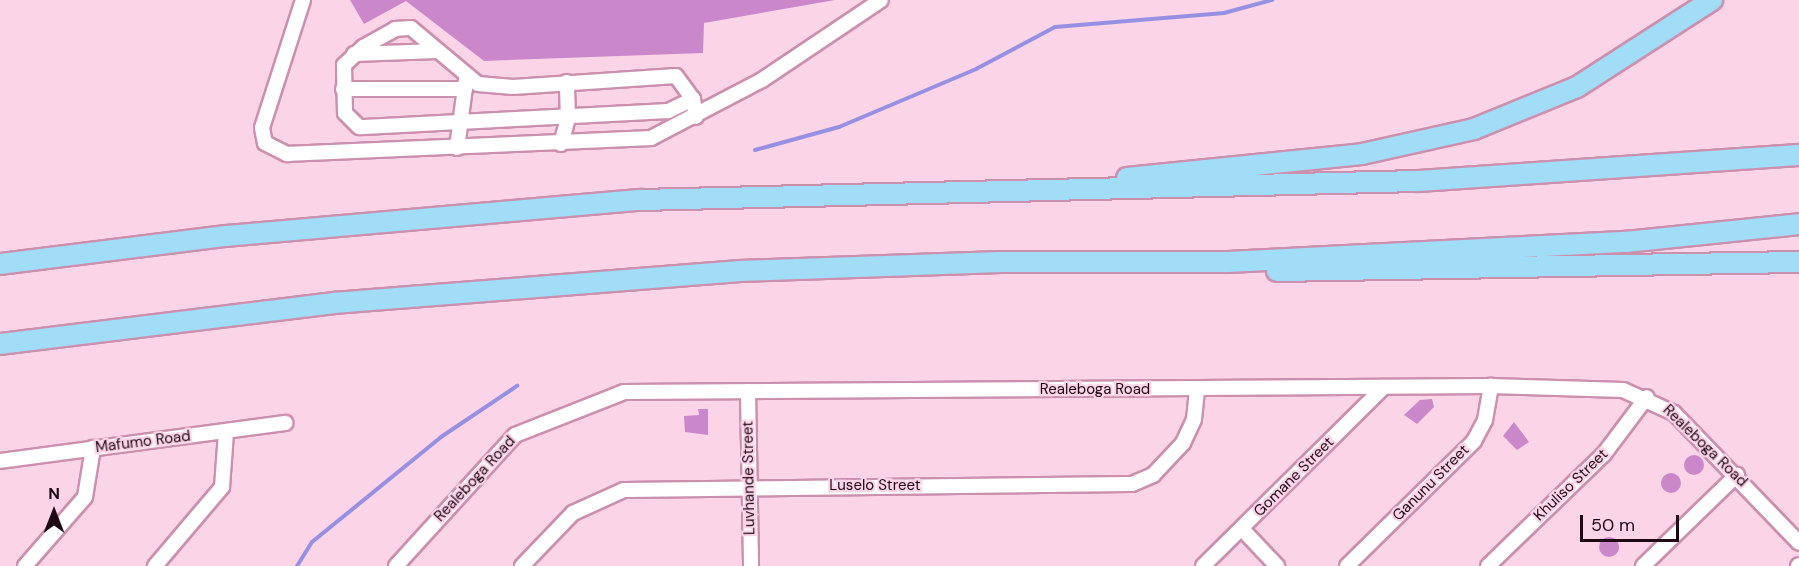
<!DOCTYPE html>
<html>
<head>
<meta charset="utf-8">
<style>
	body { margin:0 }
	#map { position:relative; width:1799px; height:566px; overflow:hidden; background:#fbd4e7; font-family:"DM Sans",sans-serif }
	div>[style] { position:absolute }
	[style*='--x'] { left:calc(var(--x)*1px); top:calc(var(--y)*1px); width:calc(var(--w)*1px); rotate:calc(var(--a)*1deg) }
	.stream>* { height:4px; margin:-2px; padding:0 2px; transform-origin:2px; border-radius:2px; background:#9790e2 }
	.building>* { inset:0; background:#ca88ca }
	.round { border-radius:50% }
	.roads { filter:drop-shadow(2px 0 #cc90af) drop-shadow(-2px 0 #cc90af) drop-shadow(0 2px #cc90af) drop-shadow(0 -2px #cc90af) }
	.minor>* { height:14px; margin:-7px; padding:0 7px; transform-origin:7px; border-radius:7px; background:#fff }
	.highway>* { height:20px; margin:-10px; padding:0 10px; transform-origin:10px; border-radius:10px; background:#a1ddf7 }
	span { translate:-50% -50%; white-space:nowrap; text-align:center; line-height:1.15; -webkit-text-stroke:4.5px #fbd4e7; paint-order:stroke }
	.street-label { font-size:15px; color:#1e0915 }
	.north { position:absolute; left:24px; top:482px; width:60px; height:60px; -webkit-text-stroke:4px #fbd4e7; paint-order:stroke; rotate:0deg; font-size:16px; font-weight:700; line-height:24px; text-align:center; color:#1e0915 }
	.north::after { content:''; display:block; margin:auto; width:21px; height:27px; background:#1e0915; clip-path:polygon(50% 0,100% 100%,50% 72%,0 100%) }
	.scale { position:absolute; left:1580px; top:515px; width:99px; height:27px; box-sizing:border-box; border:3px solid #1e0915; border-top:0; padding-left:8px; font-size:18px; line-height:21px; white-space:nowrap; color:#1e0915; -webkit-text-stroke:4px #fbd4e7; paint-order:stroke }
</style>
</head>
<body>
<div id="map">
	<div class="stream">
		<div style="--x:755;--y:150;--w:87;--a:-15.3"></div>
		<div style="--x:839;--y:127;--w:149;--a:-22.9"></div>
		<div style="--x:976;--y:69;--w:89;--a:-28"></div>
		<div style="--x:1055;--y:27;--w:170;--a:-4.7"></div>
		<div style="--x:1224;--y:13;--w:50;--a:-15.2"></div>
		<div style="--x:297;--y:566;--w:28;--a:-58"></div>
		<div style="--x:312;--y:542;--w:166;--a:-39.1"></div>
		<div style="--x:441;--y:437;--w:92;--a:-33.9"></div>
	</div>
	<div class="building">
		<div style="clip-path:polygon(350px 0,835px 0,704px 23px,703px 53px,484px 61px,406px 1px,364px 24px)"></div>
		<div style="clip-path:polygon(1432px 399px,1434px 407px,1417px 424px,1404px 415px,1420px 400px)"></div>
		<div style="clip-path:polygon(698px 409px,708px 409px,708px 435px,685px 432px,684px 416px,699px 415px)"></div>
		<div style="clip-path:polygon(1514px 422px,1529px 442px,1517px 450px,1503px 436px)"></div>
		<div class="round" style="left:1684px;top:455px;width:20px;height:20px"></div>
		<div class="round" style="left:1661px;top:473px;width:20px;height:20px"></div>
		<div class="round" style="left:1599px;top:537px;width:20px;height:20px"></div>
	</div>
	<div class="roads">
		<div class="minor">
			<div style="--x:303;--y:0;--w:134;--a:107.8"></div>
			<div style="--x:262;--y:128;--w:15;--a:79"></div>
			<div style="--x:265;--y:143;--w:25;--a:27"></div>
			<div style="--x:287;--y:154;--w:364;--a:-2.5"></div>
			<div style="--x:651;--y:138;--w:125;--a:-27.6"></div>
			<div style="--x:762;--y:80;--w:143;--a:-33.9"></div>
			<div style="--x:354;--y:54;--w:83;--a:-2.1"></div>
			<div style="--x:343;--y:89;--w:122;--a:0"></div>
			<div style="--x:693;--y:99;--w:28;--a:154"></div>
			<div style="--x:668;--y:111;--w:309;--a:177"></div>
			<div style="--x:359;--y:127;--w:20;--a:-135"></div>
			<div style="--x:345;--y:113;--w:48;--a:-91.2"></div>
			<div style="--x:344;--y:65;--w:26;--a:-43"></div>
			<div style="--x:363;--y:47;--w:37;--a:-29"></div>
			<div style="--x:395;--y:29;--w:16;--a:-4"></div>
			<div style="--x:411;--y:28;--w:87;--a:39.9"></div>
			<div style="--x:478;--y:84;--w:35;--a:5"></div>
			<div style="--x:513;--y:87;--w:163;--a:-3.9"></div>
			<div style="--x:676;--y:76;--w:29;--a:54"></div>
			<div style="--x:693;--y:99;--w:18;--a:81"></div>
			<div style="--x:561;--y:144;--w:28;--a:-75"></div>
			<div style="--x:568;--y:117;--w:35;--a:-92"></div>
			<div style="--x:457;--y:148;--w:69;--a:-82.5"></div>
			<div style="--x:748;--y:391;--w:175;--a:89"></div>
			<div style="--x:0;--y:461;--w:288;--a:-7.6"></div>
			<div style="--x:1242;--y:529;--w:51;--a:46.6"></div>
			<div style="--x:25;--y:566;--w:91;--a:-49"></div>
			<div style="--x:85;--y:497;--w:50;--a:-80.7"></div>
			<div style="--x:155;--y:566;--w:104;--a:-49.7"></div>
			<div style="--x:222;--y:487;--w:55;--a:-85.8"></div>
			<div style="--x:396;--y:566;--w:177;--a:-47.7"></div>
			<div style="--x:515;--y:435;--w:117;--a:-21.5"></div>
			<div style="--x:624;--y:392;--w:867;--a:-0.4"></div>
			<div style="--x:1491;--y:386;--w:132;--a:1.7"></div>
			<div style="--x:1623;--y:390;--w:56;--a:24.3"></div>
			<div style="--x:1674;--y:413;--w:180;--a:46.1"></div>
			<div style="--x:522;--y:566;--w:74;--a:-46.1"></div>
			<div style="--x:573;--y:513;--w:56;--a:-24.3"></div>
			<div style="--x:624;--y:490;--w:508;--a:-0.68"></div>
			<div style="--x:1132;--y:484;--w:23;--a:-23"></div>
			<div style="--x:1153;--y:475;--w:44;--a:-46.8"></div>
			<div style="--x:1183;--y:443;--w:26;--a:-65"></div>
			<div style="--x:1194;--y:419;--w:29;--a:-84"></div>
			<div style="--x:1203;--y:566;--w:255;--a:-44.7"></div>
			<div style="--x:1347;--y:566;--w:178;--a:-44.5"></div>
			<div style="--x:1474;--y:441;--w:24;--a:-62"></div>
			<div style="--x:1485;--y:420;--w:35;--a:-80"></div>
			<div style="--x:1488;--y:566;--w:161;--a:-44"></div>
			<div style="--x:1604;--y:454;--w:71;--a:-53"></div>
			<div style="--x:1643;--y:566;--w:131;--a:-44.1"></div>
			<div style="--x:1798;--y:566;--w:1;--a:-45"></div>
		</div>
		<div class="highway">
			<div style="--x:1127;--y:178;--w:236;--a:-5.8"></div>
			<div style="--x:1362;--y:154;--w:115;--a:-12.6"></div>
			<div style="--x:1474;--y:129;--w:111;--a:-22.2"></div>
			<div style="--x:1577;--y:87;--w:161;--a:-32.8"></div>
			<div style="--x:0;--y:264;--w:228;--a:-7.1"></div>
			<div style="--x:226;--y:236;--w:416;--a:-5"></div>
			<div style="--x:640;--y:200;--w:778;--a:-1.4"></div>
			<div style="--x:1418;--y:181;--w:382;--a:-3.9"></div>
			<div style="--x:1277;--y:271;--w:522;--a:-0.99"></div>
			<div style="--x:0;--y:344;--w:337;--a:-7"></div>
			<div style="--x:334;--y:303;--w:407;--a:-4.5"></div>
			<div style="--x:740;--y:271;--w:261;--a:-2"></div>
			<div style="--x:1001;--y:262;--w:227;--a:0"></div>
			<div style="--x:1228;--y:262;--w:399;--a:-2.9"></div>
			<div style="--x:1626;--y:242;--w:174;--a:-5.9"></div>
		</div>
	</div>
	<div class="street-label">
		<span style="left:1095px;top:390px">Realeboga Road</span>
		<span style="left:143px;top:442px;rotate:-7deg">Mafumo Road</span>
		<span style="left:1705px;top:446px;rotate:44deg">Realeboga Road</span>
		<span style="left:1294px;top:477px;rotate:-45deg">Gomane Street</span>
		<span style="left:749px;top:478px;rotate:-91deg">Luvhande Street</span>
		<span style="left:475px;top:479px;rotate:-47deg">Realeboga Road</span>
		<span style="left:1431px;top:483px;rotate:-45deg">Ganunu Street</span>
		<span style="left:1571px;top:485px;rotate:-44deg">Khuliso Street</span>
		<span style="left:875px;top:486px">Luselo Street</span>
	</div>
	<div class="north">N</div>
	<div class="scale">50 m</div>
</div>
</body>
</html>
